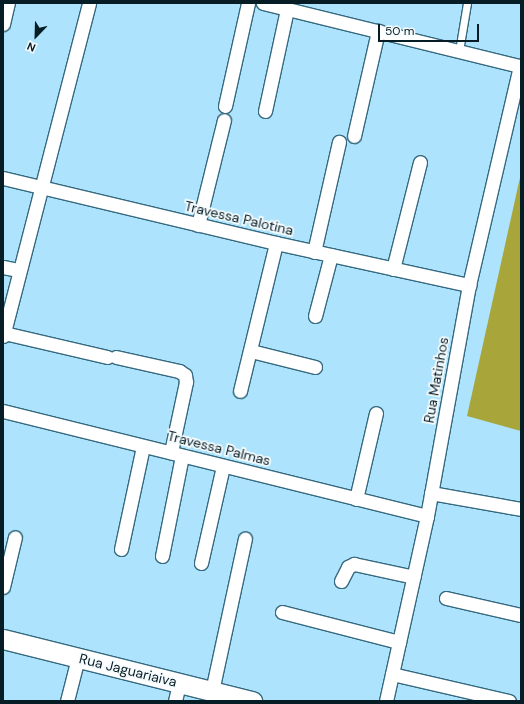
<!DOCTYPE html>
<html>
<head>
<meta charset="utf-8">
<style>
	body { margin:0 }
	#map { position:relative; width:524px; height:704px; overflow:hidden; background:#ade3fc; font-family:"DM Sans",sans-serif }
	div>[style] { position:absolute }
	[style*='--x'] { left:calc(var(--x)*1px); top:calc(var(--y)*1px); width:calc(var(--w)*1px); rotate:calc(var(--a)*1deg) }
	.forest>* { inset:0; background:#a8a63a }
	.roads { filter:drop-shadow(1px 0 #35697f) drop-shadow(-1px 0 #35697f) drop-shadow(0 1px #35697f) drop-shadow(0 -1px #35697f) }
	.lane>* { height:7px; margin:-3.5px; padding:0 3.5px; transform-origin:3.5px; border-radius:3.5px; background:#fff }
	.street>* { height:13px; margin:-6.5px; padding:0 6.5px; transform-origin:6.5px; border-radius:6.5px; background:#fff }
	.secondary>* { height:19px; margin:-9.5px; padding:0 9.5px; transform-origin:9.5px; border-radius:9.5px; background:#fff }
	span { translate:-50% -50%; white-space:nowrap; text-align:center; line-height:1.15; -webkit-text-stroke:3.5px #f6fcfe; paint-order:stroke }
	.street-label { font-size:14px; color:#071d26 }
	.frame { position:absolute; inset:0; border:4px solid #071d26; pointer-events:none }
	.north { position:absolute; left:16px; top:16px; width:40px; height:40px; -webkit-text-stroke:3px #f6fcfe; paint-order:stroke; rotate:203deg; font-size:11px; font-weight:700; line-height:16px; text-align:center; color:#071d26 }
	.north::after { content:''; display:block; margin:auto; width:14px; height:18px; background:#071d26; clip-path:polygon(50% 0,100% 100%,50% 72%,0 100%) }
	.scale { position:absolute; left:378px; top:24px; width:101px; height:18px; box-sizing:border-box; border:2px solid #071d26; border-top:0; padding-left:5px; font-size:12px; line-height:14px; white-space:nowrap; color:#071d26; -webkit-text-stroke:3px #f6fcfe; paint-order:stroke }
</style>
</head>
<body>
<div id="map">
	<div class="forest">
		<div style="clip-path:polygon(521px 173px,521px 431px,467px 416px)"></div>
	</div>
	<div class="roads">
		<div class="lane">
			<div style="--x:459;--y:51;--w:49;--a:-80.5"></div>
		</div>
		<div class="street">
			<div style="--x:263;--y:3;--w:265;--a:13.8"></div>
			<div style="--x:520;--y:66;--w:225;--a:103.1"></div>
			<div style="--x:469;--y:285;--w:235;--a:100.3"></div>
			<div style="--x:427;--y:516;--w:189;--a:102.5"></div>
			<div style="--x:3;--y:24;--w:22;--a:-77"></div>
			<div style="--x:225;--y:106;--w:106;--a:-77.4"></div>
			<div style="--x:265;--y:111;--w:104;--a:-77.8"></div>
			<div style="--x:354;--y:136;--w:108;--a:-77.1"></div>
			<div style="--x:3;--y:178;--w:281;--a:13.4"></div>
			<div style="--x:276;--y:243;--w:198;--a:12.3"></div>
			<div style="--x:198;--y:225;--w:108;--a:-76.1"></div>
			<div style="--x:314;--y:252;--w:113;--a:-77.2"></div>
			<div style="--x:3;--y:267;--w:16;--a:11"></div>
			<div style="--x:393;--y:269;--w:110;--a:-75.8"></div>
			<div style="--x:315;--y:316;--w:63;--a:-75.3"></div>
			<div style="--x:4;--y:333;--w:106;--a:13.1"></div>
			<div style="--x:3;--y:336;--w:344;--a:-75.5"></div>
			<div style="--x:251;--y:351;--w:66;--a:14"></div>
			<div style="--x:116;--y:357;--w:65;--a:12.5"></div>
			<div style="--x:179;--y:371;--w:7;--a:34"></div>
			<div style="--x:185;--y:375;--w:7;--a:82"></div>
			<div style="--x:186;--y:382;--w:72;--a:102.1"></div>
			<div style="--x:240;--y:391;--w:152;--a:-76.3"></div>
			<div style="--x:3;--y:411;--w:437;--a:13.9"></div>
			<div style="--x:431;--y:493;--w:91;--a:10.1"></div>
			<div style="--x:356;--y:499;--w:88;--a:-76.9"></div>
			<div style="--x:121;--y:549;--w:105;--a:-77.9"></div>
			<div style="--x:162;--y:556;--w:102;--a:-78.7"></div>
			<div style="--x:201;--y:563;--w:99;--a:-77.2"></div>
			<div style="--x:341;--y:581;--w:16;--a:-63"></div>
			<div style="--x:348;--y:567;--w:7;--a:-27"></div>
			<div style="--x:354;--y:564;--w:61;--a:12.2"></div>
			<div style="--x:3;--y:587;--w:51;--a:-76.5"></div>
			<div style="--x:446;--y:598;--w:77;--a:12.8"></div>
			<div style="--x:282;--y:612;--w:121;--a:14.4"></div>
			<div style="--x:392;--y:674;--w:120;--a:13"></div>
			<div style="--x:212;--y:691;--w:156;--a:-77.8"></div>
			<div style="--x:67;--y:701;--w:44;--a:-75.7"></div>
			<div style="--x:175;--y:701;--w:18;--a:-77"></div>
		</div>
		<div class="secondary">
			<div style="--x:3;--y:639;--w:257;--a:14"></div>
		</div>
	</div>
	<div class="street-label">
		<span style="left:239px;top:218px;rotate:13deg">Travessa Palotina</span>
		<span style="left:436px;top:380px;rotate:-80deg">Rua Matinhos</span>
		<span style="left:219px;top:448px;rotate:14deg">Travessa Palmas</span>
		<span style="left:128px;top:670px;rotate:14deg">Rua Jaguariaiva</span>
	</div>
	<div class="frame"></div>
	<div class="north">N</div>
	<div class="scale">50 m</div>
</div>
</body>
</html>
